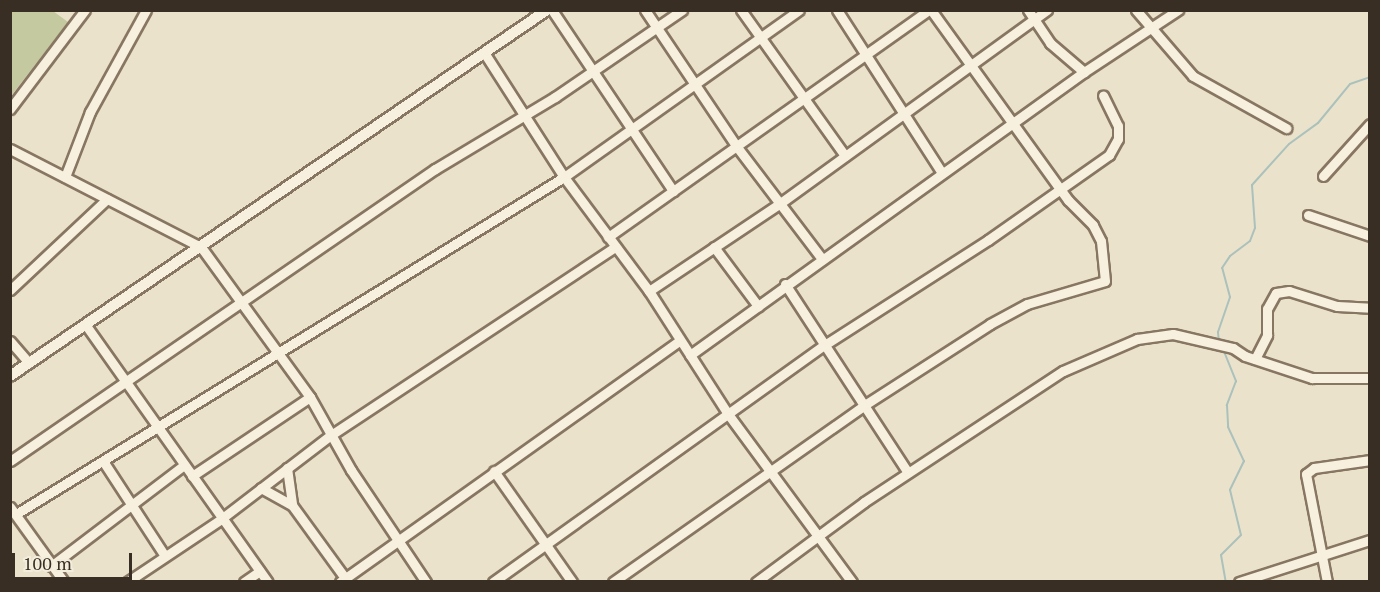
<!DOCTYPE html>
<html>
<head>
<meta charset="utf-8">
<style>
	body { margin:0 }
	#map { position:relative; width:1380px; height:592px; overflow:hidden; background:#ebe2cc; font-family:"PT Serif",serif }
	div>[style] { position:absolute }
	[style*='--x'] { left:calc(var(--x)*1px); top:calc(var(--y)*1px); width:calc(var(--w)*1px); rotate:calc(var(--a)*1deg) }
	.green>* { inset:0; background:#c4c9a0 }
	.stream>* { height:2px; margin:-1px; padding:0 1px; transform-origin:1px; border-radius:1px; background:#abc1bb }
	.roads { filter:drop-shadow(2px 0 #877661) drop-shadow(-2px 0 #877661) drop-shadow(0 2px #877661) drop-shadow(0 -2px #877661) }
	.minor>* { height:9px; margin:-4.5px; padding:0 4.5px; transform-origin:4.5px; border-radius:4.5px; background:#f7f0de }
	.tertiary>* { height:10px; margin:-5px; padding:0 5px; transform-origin:5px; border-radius:5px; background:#f7f0de }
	span { translate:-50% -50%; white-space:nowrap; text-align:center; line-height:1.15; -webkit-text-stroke:4.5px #f3eddb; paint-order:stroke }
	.frame { position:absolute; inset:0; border:12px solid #392e23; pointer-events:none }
	.scale { position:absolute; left:12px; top:553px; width:120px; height:27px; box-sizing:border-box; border:3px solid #392e23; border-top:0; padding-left:8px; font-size:18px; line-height:21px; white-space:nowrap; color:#392e23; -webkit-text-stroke:4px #f3eddb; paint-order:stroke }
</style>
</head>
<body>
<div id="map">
	<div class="green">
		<div style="clip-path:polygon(11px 10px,53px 11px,68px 22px,11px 96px)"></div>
	</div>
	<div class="stream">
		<div style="--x:1219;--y:342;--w:10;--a:-96"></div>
		<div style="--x:1218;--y:332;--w:37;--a:-71"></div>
		<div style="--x:1230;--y:297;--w:30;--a:-105"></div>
		<div style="--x:1222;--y:268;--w:14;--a:-56"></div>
		<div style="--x:1230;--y:256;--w:25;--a:-37"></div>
		<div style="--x:1250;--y:241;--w:14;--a:-69"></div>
		<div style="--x:1255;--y:228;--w:43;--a:-94"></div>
		<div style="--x:1252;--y:185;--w:55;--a:-47.9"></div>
		<div style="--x:1289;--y:144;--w:36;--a:-36"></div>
		<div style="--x:1318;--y:123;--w:50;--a:-50.6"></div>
		<div style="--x:1350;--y:84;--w:21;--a:-19"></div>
		<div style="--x:1223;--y:349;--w:35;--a:68"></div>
		<div style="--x:1236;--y:381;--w:26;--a:111"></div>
		<div style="--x:1227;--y:405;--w:22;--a:87"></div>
		<div style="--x:1228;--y:427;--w:38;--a:65"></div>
		<div style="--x:1244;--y:461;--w:32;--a:116"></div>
		<div style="--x:1230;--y:490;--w:46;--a:76.3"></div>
		<div style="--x:1241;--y:535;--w:28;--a:135"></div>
		<div style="--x:1221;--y:555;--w:27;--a:80"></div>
	</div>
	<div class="roads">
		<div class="minor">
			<div style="--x:552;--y:10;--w:218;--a:56.2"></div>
			<div style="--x:645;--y:10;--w:165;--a:56.1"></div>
			<div style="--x:737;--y:147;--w:141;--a:52.8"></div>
			<div style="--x:741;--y:10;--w:179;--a:54.5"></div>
			<div style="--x:837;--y:10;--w:194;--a:57.2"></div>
			<div style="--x:1028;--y:10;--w:40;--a:56"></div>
			<div style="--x:1050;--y:43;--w:45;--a:40.5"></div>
			<div style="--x:1136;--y:10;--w:87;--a:49.2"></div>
			<div style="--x:1193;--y:76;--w:107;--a:29.2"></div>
			<div style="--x:485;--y:54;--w:146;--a:57.3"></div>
			<div style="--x:564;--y:177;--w:142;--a:53.3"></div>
			<div style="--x:649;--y:291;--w:146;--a:57.3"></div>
			<div style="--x:728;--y:414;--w:209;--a:53.6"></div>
			<div style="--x:10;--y:109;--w:124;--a:-52.9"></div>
			<div style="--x:10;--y:149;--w:215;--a:27.2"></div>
			<div style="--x:201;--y:247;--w:185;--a:54"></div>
			<div style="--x:310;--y:397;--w:84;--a:60.7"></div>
			<div style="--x:351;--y:470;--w:135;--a:56.2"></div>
			<div style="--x:1323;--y:176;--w:70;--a:-47.9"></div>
			<div style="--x:65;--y:177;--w:70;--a:-69"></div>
			<div style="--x:90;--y:112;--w:116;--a:-61.2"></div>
			<div style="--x:1308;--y:215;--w:65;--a:18.7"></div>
			<div style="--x:608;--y:237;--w:393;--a:-35.3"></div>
			<div style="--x:714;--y:247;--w:74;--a:53.3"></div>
			<div style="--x:785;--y:284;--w:225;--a:56.9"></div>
			<div style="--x:10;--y:290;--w:133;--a:-43.2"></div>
			<div style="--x:649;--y:291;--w:156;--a:-33.8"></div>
			<div style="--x:779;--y:204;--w:331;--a:-35.9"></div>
			<div style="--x:85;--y:324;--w:316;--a:54.7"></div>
			<div style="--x:10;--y:341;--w:29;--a:49"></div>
			<div style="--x:690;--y:355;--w:485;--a:-35.7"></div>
			<div style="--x:1084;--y:72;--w:113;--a:-33.4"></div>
			<div style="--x:1255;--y:359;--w:27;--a:-63"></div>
			<div style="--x:1267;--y:335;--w:26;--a:-90"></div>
			<div style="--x:1267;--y:309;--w:18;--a:-61"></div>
			<div style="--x:1276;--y:293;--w:13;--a:-9"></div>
			<div style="--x:1289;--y:291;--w:50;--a:17.4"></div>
			<div style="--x:1337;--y:306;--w:33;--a:3"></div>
			<div style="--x:10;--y:461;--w:516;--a:-34.49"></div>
			<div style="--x:435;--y:169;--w:140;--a:-31"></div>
			<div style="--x:555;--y:97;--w:154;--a:-34.4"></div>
			<div style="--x:103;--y:461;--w:113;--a:56.9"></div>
			<div style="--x:287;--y:468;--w:37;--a:82"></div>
			<div style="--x:494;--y:471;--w:136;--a:54.9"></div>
			<div style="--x:192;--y:476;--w:142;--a:-33.8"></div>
			<div style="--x:261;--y:488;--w:35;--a:29"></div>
			<div style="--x:292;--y:505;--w:95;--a:54"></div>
			<div style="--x:10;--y:507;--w:92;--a:54.2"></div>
			<div style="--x:16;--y:514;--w:643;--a:-31.59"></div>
			<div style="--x:564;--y:177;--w:288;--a:-35.4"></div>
			<div style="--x:51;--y:566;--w:167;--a:-37.2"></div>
			<div style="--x:127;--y:582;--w:113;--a:-33.8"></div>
			<div style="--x:221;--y:519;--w:138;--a:-37.4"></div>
			<div style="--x:331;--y:435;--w:341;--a:-33.5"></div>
			<div style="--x:244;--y:582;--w:19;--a:-35"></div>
			<div style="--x:340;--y:582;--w:417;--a:-35.4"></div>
			<div style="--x:493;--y:582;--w:409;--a:-35.6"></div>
			<div style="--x:826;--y:344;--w:193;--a:-32.7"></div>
			<div style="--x:988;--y:240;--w:148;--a:-35.1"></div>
			<div style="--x:1109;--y:155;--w:18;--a:-61"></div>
			<div style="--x:1118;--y:139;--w:13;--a:-90"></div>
			<div style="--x:1118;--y:126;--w:34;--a:-116"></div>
			<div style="--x:613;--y:582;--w:306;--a:-35.1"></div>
			<div style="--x:863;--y:406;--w:151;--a:-32.8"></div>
			<div style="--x:990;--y:324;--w:42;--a:-28.4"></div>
			<div style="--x:1027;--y:304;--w:81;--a:-16.4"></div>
			<div style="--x:1105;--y:281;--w:40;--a:-95.7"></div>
			<div style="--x:1101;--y:241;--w:18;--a:-117"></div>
			<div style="--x:1093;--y:225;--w:35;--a:-135"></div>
			<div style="--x:1068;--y:200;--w:234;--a:-125.8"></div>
			<div style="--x:756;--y:582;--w:134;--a:-36.5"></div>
			<div style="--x:864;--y:502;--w:238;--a:-33.4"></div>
			<div style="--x:1063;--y:371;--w:81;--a:-23.4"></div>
			<div style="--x:1137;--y:339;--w:36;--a:-8"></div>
			<div style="--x:1173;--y:334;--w:62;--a:13.1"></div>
			<div style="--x:1233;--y:348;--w:14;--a:34"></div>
			<div style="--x:1245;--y:356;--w:71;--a:18.2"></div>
			<div style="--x:1312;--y:378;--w:58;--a:0"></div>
			<div style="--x:1239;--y:582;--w:138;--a:-17.8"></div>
			<div style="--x:1327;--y:582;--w:110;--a:-101"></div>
			<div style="--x:1306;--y:474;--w:10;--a:-37"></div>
			<div style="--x:1314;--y:468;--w:57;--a:-8.1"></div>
		</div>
		<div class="tertiary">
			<div style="--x:10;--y:376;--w:650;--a:-34.28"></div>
		</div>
	</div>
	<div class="frame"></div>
	<div class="scale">100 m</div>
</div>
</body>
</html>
